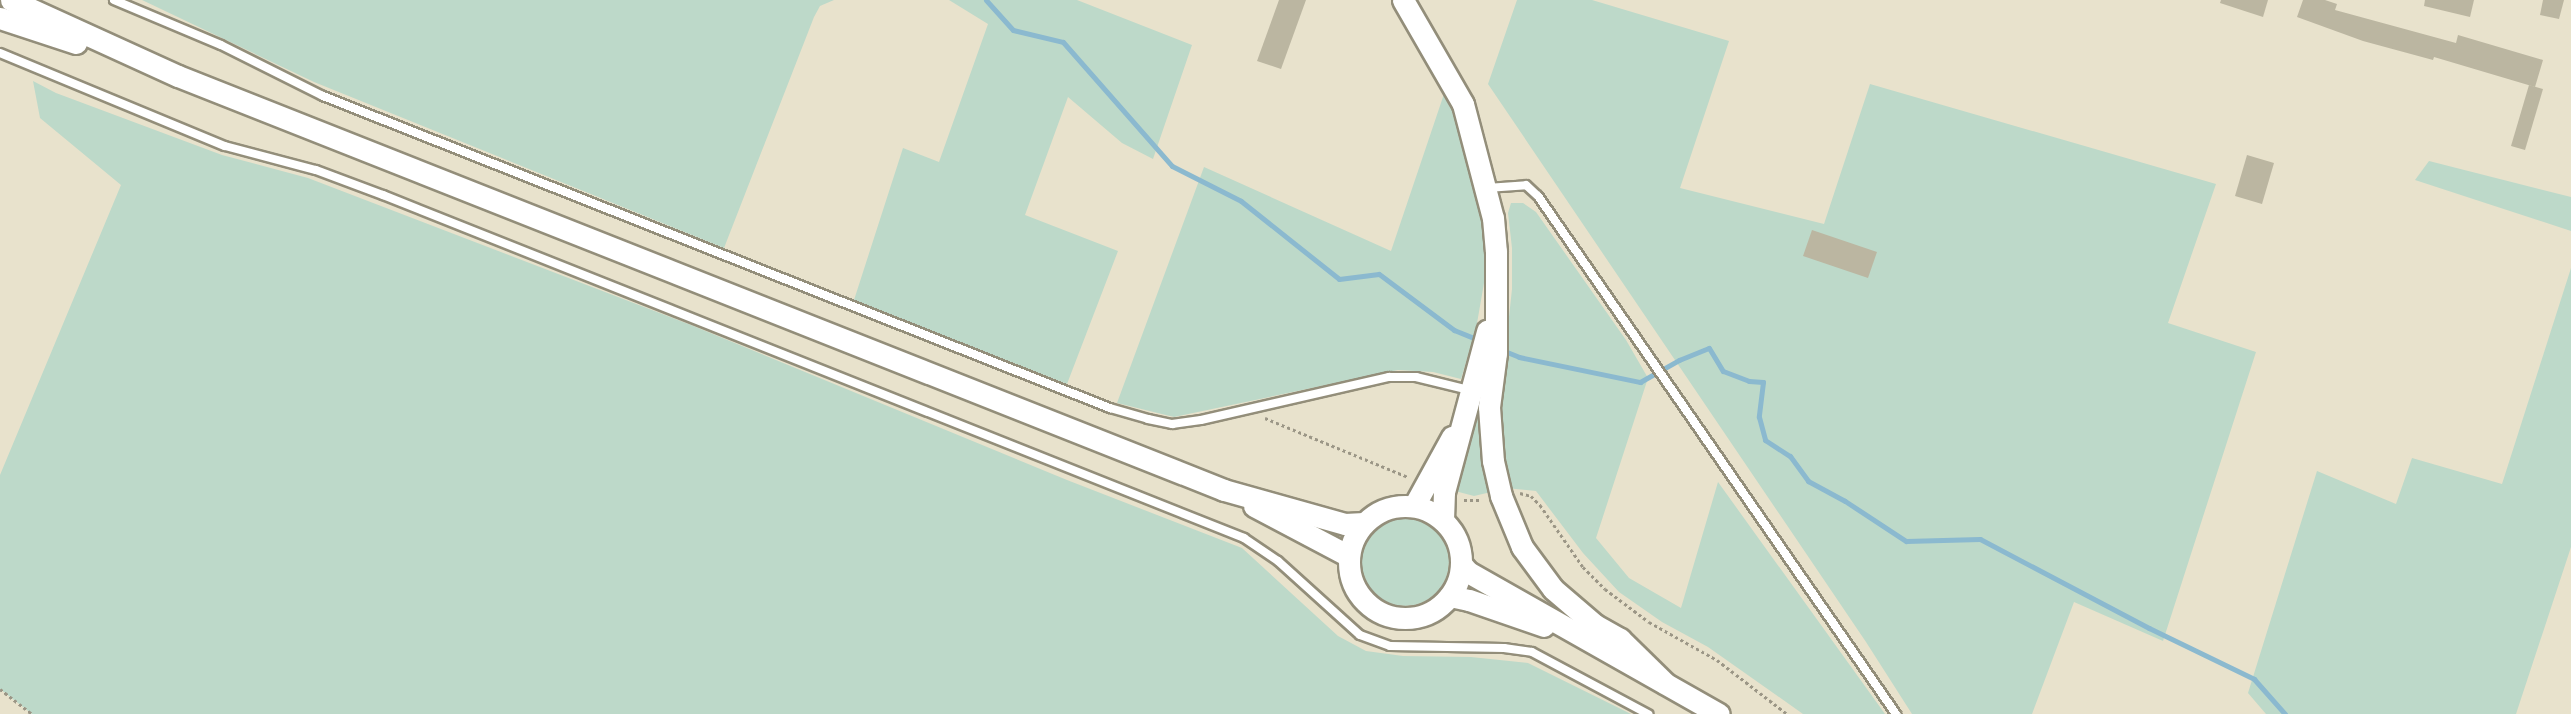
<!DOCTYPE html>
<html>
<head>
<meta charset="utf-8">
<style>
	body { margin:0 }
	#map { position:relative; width:2571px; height:714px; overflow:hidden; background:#e8e2cc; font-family:Inter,sans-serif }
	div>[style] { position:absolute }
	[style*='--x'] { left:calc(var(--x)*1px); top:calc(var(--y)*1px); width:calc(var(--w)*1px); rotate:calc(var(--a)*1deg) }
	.green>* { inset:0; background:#bdd9c9 }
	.round { border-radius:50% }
	.stream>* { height:5px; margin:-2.5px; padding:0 2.5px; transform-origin:2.5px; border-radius:2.5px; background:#8bb9cf }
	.building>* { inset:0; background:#bbb6a1 }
	.path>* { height:3px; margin-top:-1.5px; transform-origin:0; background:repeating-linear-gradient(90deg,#9b9686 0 3px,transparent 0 6px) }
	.roads { filter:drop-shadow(2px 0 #938e7a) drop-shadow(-2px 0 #938e7a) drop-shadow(0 2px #938e7a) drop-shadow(0 -2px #938e7a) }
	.lane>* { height:8px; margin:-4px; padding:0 4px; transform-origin:4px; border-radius:4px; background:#fff }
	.secondary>* { height:21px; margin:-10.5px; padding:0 10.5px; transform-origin:10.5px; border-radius:10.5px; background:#fff }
	.secondary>.ring { margin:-10.5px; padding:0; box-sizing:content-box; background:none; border:21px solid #fff; border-radius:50% }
	span { translate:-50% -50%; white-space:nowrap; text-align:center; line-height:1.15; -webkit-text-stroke:4.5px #f5efd9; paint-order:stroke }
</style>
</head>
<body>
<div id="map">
	<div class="green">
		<div style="clip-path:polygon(142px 0,834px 0,820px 6px,814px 17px,724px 248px,314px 82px)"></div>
		<div style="clip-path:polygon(949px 0,1077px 0,1192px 45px,1153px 159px,1122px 143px,1068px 97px,1025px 215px,1118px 251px,1067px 384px,854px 300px,903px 148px,939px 162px,988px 24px)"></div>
		<div style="clip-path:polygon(1517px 0,1592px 0,1729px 41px,1680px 188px,1824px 224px,1870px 84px,2216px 184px,2168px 323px,2256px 352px,2163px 641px,2074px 602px,2032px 714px,1912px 714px,1866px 642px,1488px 84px)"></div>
		<div style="clip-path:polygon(33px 81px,56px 93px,222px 155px,308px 178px,691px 325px,1067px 480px,1242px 548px,1338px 636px,1366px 651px,1403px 656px,1471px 657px,1528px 663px,1631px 714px,32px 714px,0 689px,0 475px,121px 185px,40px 118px)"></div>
		<div style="clip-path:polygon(1445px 91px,1464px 137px,1485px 232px,1484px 283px,1476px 329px,1461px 379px,1433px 372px,1398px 370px,1174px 417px,1117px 403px,1204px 167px,1391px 251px)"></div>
		<div style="clip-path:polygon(2429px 161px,2571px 197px,2571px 231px,2415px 180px)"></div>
		<div style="clip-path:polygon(1511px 203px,1523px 203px,1536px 212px,1626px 340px,1648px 378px,1596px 538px,1629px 578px,1681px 608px,1718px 482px,1885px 714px,1803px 714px,1708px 647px,1662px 622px,1619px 592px,1583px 553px,1536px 491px,1506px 488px,1498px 419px,1512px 289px,1512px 248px,1508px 213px)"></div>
		<div style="clip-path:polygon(2571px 268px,2571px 547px,2516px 714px,2266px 714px,2248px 693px,2317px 471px,2396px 504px,2412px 458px,2502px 484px)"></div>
		<div style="clip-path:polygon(1479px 408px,1491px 492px,1474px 496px,1455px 491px)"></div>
		<div class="round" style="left:1361px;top:518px;width:88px;height:88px"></div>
	</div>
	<div class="stream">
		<div style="--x:986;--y:0;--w:40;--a:48"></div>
		<div style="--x:1013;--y:30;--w:51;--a:13.5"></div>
		<div style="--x:1063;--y:42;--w:165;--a:48.7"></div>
		<div style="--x:1172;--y:166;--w:77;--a:26.9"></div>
		<div style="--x:1241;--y:201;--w:125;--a:38.5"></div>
		<div style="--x:1339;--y:279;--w:40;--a:-7.1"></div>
		<div style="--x:1379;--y:274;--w:94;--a:36.7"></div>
		<div style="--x:1454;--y:330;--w:27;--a:22"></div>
		<div style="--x:1502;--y:350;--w:18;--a:22"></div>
		<div style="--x:1519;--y:357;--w:124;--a:11.7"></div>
		<div style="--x:1640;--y:382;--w:45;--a:-29.4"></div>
		<div style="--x:1679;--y:360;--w:32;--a:-22"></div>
		<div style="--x:1709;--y:348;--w:27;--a:59"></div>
		<div style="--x:1723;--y:371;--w:28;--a:21"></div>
		<div style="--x:1749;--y:381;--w:14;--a:4"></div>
		<div style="--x:1763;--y:382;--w:35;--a:97"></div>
		<div style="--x:1759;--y:417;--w:24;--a:75"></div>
		<div style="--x:1765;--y:440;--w:30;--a:33"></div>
		<div style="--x:1790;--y:456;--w:31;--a:54"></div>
		<div style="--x:1808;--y:481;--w:42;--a:28.4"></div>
		<div style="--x:1845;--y:501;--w:73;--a:33.3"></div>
		<div style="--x:1906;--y:541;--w:74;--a:-1.5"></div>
		<div style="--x:1980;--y:539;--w:191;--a:27.8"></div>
		<div style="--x:2149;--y:628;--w:117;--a:25.9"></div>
		<div style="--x:2254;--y:679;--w:47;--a:48.5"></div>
	</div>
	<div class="building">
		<div style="clip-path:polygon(1279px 0,1306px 0,1281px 69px,1257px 61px)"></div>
		<div style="clip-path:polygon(2221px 0,2268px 0,2263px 17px,2220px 3px)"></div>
		<div style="clip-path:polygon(2303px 0,2325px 0,2337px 4px,2335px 10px,2456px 43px,2458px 35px,2543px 60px,2535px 87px,2434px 57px,2433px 60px,2363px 41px,2297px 17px)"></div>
		<div style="clip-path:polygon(2425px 0,2474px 0,2470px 17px,2424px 6px)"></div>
		<div style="clip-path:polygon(2543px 0,2564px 0,2559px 19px,2540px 15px)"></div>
		<div style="clip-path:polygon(2529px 85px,2543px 89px,2525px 150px,2511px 146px)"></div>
		<div style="clip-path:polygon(2247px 155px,2274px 163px,2262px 204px,2235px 196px)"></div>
		<div style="clip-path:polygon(1812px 230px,1877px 252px,1868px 278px,1803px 256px)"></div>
	</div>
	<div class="path">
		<div style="--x:1265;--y:418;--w:155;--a:22.4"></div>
		<div style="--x:1520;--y:493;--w:11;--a:15"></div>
		<div style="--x:1531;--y:496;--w:13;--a:45"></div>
		<div style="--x:1540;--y:505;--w:75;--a:55.3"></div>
		<div style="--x:1583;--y:567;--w:31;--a:45"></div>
		<div style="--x:1605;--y:589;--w:55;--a:36.9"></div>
		<div style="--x:1649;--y:622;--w:78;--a:29.2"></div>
		<div style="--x:1717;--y:660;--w:88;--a:37.6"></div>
		<div style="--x:1464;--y:500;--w:17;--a:0"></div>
		<div style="--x:0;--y:689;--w:41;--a:38"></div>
	</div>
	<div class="roads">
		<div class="lane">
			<div style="--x:114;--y:0;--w:116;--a:22.8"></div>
			<div style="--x:221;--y:45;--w:114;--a:26.6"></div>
			<div style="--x:323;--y:96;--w:847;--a:21.63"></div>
			<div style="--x:1110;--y:408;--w:40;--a:16"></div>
			<div style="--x:1148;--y:419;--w:25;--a:12"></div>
			<div style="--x:1172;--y:424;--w:29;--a:-8"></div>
			<div style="--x:1201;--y:420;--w:193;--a:-12.9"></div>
			<div style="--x:1389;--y:377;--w:27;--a:0"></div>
			<div style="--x:1416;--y:377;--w:55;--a:13.8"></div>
			<div style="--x:0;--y:53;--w:243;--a:22.5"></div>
			<div style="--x:225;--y:146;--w:94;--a:14.8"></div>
			<div style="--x:316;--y:170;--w:72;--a:20.5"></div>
			<div style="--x:383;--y:195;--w:927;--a:21.72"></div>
			<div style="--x:1244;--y:538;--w:41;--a:34.1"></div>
			<div style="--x:1278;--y:561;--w:110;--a:42.1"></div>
			<div style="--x:1360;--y:635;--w:32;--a:20"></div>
			<div style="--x:1390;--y:646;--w:114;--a:1"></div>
			<div style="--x:1504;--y:648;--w:28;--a:8"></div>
			<div style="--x:1532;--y:652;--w:132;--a:28.1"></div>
			<div style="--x:1487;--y:188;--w:39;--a:-4"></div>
			<div style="--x:1526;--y:185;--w:16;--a:43"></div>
			<div style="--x:1538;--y:196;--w:630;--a:55.35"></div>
		</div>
		<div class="secondary">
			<div style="--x:11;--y:0;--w:183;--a:24.5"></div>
			<div style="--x:178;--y:76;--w:1125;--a:21.59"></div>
			<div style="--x:1224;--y:490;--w:126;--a:15.7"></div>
			<div style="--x:1345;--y:524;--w:19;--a:-3"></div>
			<div style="--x:1403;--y:0;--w:120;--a:60"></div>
			<div style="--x:1463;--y:104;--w:118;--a:75.3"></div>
			<div style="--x:1493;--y:218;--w:33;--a:85"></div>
			<div style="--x:1496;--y:251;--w:102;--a:90"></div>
			<div style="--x:1496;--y:353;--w:54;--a:97.4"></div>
			<div style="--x:1489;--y:407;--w:54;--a:85.8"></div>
			<div style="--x:1493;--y:461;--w:36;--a:77"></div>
			<div style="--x:1501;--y:496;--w:55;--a:67.6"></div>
			<div style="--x:1522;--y:547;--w:52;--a:53.6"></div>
			<div style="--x:1553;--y:589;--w:55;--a:40.6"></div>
			<div style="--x:1595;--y:625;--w:29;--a:29"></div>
			<div style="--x:1620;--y:639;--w:63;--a:44.4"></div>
			<div style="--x:0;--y:18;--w:80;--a:18.2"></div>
			<div class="ring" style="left:1349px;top:506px;width:91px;height:91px"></div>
			<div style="--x:1254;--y:506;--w:107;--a:27.8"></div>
			<div style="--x:1414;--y:506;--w:79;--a:-61.2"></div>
			<div style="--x:1443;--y:520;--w:28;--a:-88"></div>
			<div style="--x:1444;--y:492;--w:167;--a:-75"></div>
			<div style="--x:1462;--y:565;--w:9;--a:49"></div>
			<div style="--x:1468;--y:572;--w:288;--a:29.5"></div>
			<div style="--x:1450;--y:596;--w:19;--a:12"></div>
			<div style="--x:1469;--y:600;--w:79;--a:19.1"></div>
		</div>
	</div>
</div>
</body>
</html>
